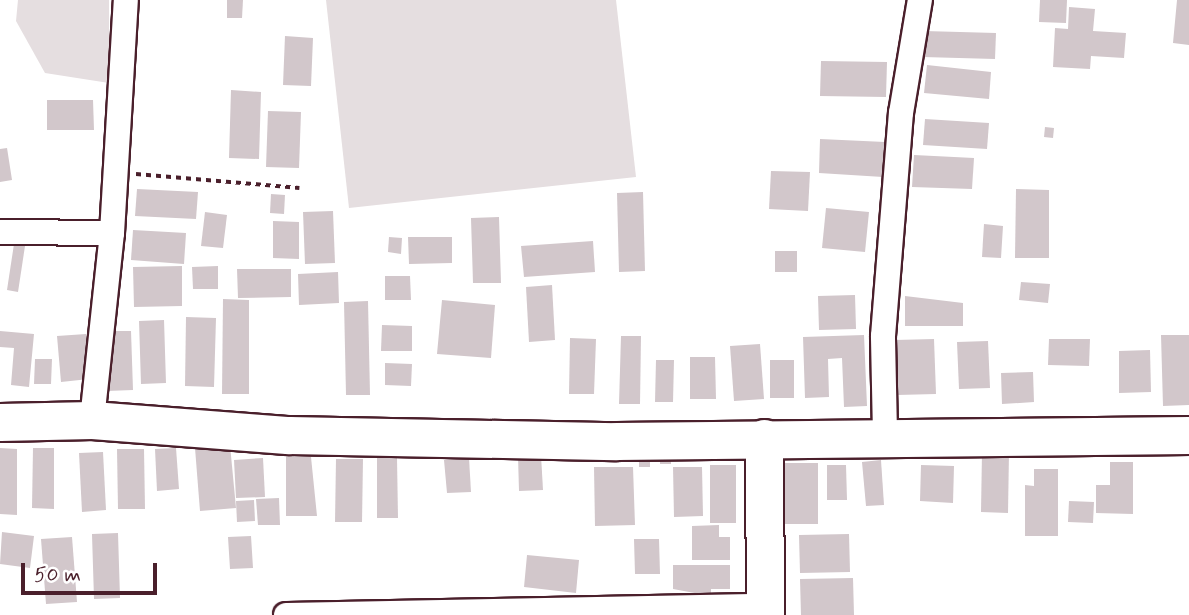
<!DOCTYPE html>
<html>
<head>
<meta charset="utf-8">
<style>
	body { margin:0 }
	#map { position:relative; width:1189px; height:615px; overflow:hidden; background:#fff; font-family:Mynerve,sans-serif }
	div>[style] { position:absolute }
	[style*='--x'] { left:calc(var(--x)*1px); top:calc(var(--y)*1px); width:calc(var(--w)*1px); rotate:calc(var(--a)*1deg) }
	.green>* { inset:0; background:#e5dee0 }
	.building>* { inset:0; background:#d2c7cb }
	.path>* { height:3.5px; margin-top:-1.75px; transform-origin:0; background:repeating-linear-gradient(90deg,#4a1f2b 0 5px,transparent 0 10px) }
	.roads { filter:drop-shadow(2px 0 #4a1f2b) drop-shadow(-2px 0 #4a1f2b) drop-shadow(0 2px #4a1f2b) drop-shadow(0 -2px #4a1f2b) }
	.minor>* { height:24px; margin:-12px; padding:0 12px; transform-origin:12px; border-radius:12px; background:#fff }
	.highway>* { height:37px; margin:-18.5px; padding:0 18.5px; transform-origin:18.5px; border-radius:18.5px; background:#fff }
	span { translate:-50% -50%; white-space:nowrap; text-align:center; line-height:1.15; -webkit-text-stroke:6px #fff; paint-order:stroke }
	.scale { position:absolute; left:21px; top:563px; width:136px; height:32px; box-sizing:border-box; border:4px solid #4a1f2b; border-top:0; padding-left:9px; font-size:21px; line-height:24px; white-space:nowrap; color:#4a1f2b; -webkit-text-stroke:5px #fff; paint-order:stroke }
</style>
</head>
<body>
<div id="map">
	<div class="green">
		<div style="clip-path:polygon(18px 0,109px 0,109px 83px,45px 73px,16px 21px)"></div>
		<div style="clip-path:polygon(326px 0,616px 0,636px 177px,349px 208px)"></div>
	</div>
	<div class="building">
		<div style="clip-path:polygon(227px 0,243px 0,242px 18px,227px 18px)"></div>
		<div style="clip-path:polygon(1040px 0,1067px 0,1066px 23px,1039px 22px)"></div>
		<div style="clip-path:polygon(1177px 0,1189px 0,1189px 45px,1173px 43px)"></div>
		<div style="clip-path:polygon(1069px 7px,1095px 9px,1093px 31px,1126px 33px,1124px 58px,1091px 56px,1090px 69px,1053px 67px,1055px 28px,1068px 29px)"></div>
		<div style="clip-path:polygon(924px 31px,996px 33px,995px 59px,923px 57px)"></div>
		<div style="clip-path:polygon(285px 36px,313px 38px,311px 86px,283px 85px)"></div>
		<div style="clip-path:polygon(821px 61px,887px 62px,886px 97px,820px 96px)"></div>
		<div style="clip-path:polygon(927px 65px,991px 72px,989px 99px,924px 93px)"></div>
		<div style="clip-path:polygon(231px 90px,261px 92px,259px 159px,229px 158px)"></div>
		<div style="clip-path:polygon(47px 100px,93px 100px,94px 130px,47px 130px)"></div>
		<div style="clip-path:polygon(268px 111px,301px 112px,299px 168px,266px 167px)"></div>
		<div style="clip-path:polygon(925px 119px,989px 123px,987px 149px,923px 145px)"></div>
		<div style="clip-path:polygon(1045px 127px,1054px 128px,1053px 138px,1044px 137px)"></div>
		<div style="clip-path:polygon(820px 139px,885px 142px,883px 177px,819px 173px)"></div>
		<div style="clip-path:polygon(7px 148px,12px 180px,0 182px,0 149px)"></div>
		<div style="clip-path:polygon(914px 155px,974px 158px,972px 189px,912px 187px)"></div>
		<div style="clip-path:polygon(771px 171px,810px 172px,808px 211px,769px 209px)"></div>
		<div style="clip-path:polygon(137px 189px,198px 192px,196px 219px,135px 216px)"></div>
		<div style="clip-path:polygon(1016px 189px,1049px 190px,1049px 258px,1015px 258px)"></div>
		<div style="clip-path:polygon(643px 192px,645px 271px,619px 272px,617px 193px)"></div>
		<div style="clip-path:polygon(271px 194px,285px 195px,284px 214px,270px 213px)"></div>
		<div style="clip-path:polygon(826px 208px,869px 212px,865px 252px,822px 248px)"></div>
		<div style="clip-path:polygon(333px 211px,335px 263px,305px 264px,303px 212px)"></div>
		<div style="clip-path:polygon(205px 212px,227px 215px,223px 248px,201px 246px)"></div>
		<div style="clip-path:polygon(499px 217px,501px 283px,473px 283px,471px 218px)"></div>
		<div style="clip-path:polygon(273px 221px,299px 222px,299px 259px,273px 258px)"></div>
		<div style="clip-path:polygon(984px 224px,1003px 226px,1001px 258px,982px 257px)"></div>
		<div style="clip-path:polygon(133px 230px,186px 233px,184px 264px,131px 260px)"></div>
		<div style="clip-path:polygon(389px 237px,402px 238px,401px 254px,388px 252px)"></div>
		<div style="clip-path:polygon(408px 237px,452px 237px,452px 263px,409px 264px)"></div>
		<div style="clip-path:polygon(593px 241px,595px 272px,524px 277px,521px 246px)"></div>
		<div style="clip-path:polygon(14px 244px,25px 246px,18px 292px,7px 290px)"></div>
		<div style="clip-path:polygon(775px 251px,797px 251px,797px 272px,775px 272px)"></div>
		<div style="clip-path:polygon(182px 266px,182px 306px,134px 307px,133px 267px)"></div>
		<div style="clip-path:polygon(218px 266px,218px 289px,193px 289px,192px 267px)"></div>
		<div style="clip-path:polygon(237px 269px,291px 269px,291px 297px,238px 298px)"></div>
		<div style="clip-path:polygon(338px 272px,339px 303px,299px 305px,298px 274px)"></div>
		<div style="clip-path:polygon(385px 276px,410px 276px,411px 300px,385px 300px)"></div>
		<div style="clip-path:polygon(1021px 282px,1050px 284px,1048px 303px,1019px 300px)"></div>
		<div style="clip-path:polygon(552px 285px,555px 340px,529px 342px,526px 287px)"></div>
		<div style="clip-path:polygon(855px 295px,856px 329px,819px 330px,818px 296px)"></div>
		<div style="clip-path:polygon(905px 296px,963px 303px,963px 326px,905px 326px)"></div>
		<div style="clip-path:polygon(223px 299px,249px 300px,249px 394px,222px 394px)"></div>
		<div style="clip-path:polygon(442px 300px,495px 305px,491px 358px,437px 354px)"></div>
		<div style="clip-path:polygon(368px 301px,370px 395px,346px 395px,344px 302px)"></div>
		<div style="clip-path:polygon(186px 317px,216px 318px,214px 387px,185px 386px)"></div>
		<div style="clip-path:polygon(164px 320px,166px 383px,141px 384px,139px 321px)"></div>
		<div style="clip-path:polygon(382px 325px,412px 326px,412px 351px,381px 351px)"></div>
		<div style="clip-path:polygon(0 331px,34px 334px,29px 387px,11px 385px,14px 348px,0 347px)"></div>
		<div style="clip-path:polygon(105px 331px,131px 331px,133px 390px,107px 391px)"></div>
		<div style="clip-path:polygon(86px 334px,89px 379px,61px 382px,57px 336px)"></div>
		<div style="clip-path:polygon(864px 335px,867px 406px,844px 407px,842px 358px,828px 359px,829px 397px,805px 398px,803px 337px)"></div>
		<div style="clip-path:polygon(1161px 335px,1189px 335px,1189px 405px,1163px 406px)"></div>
		<div style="clip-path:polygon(621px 336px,641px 336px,640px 404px,619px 404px)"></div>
		<div style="clip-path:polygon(570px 338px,596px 339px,594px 394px,569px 394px)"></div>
		<div style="clip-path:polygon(934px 339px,936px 394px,897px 395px,895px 340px)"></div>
		<div style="clip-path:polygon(1049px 339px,1090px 339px,1089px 366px,1048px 365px)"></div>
		<div style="clip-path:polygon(988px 341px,990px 388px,959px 389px,957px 342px)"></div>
		<div style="clip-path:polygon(760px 344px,764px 399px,734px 401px,730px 346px)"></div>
		<div style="clip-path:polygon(1150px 350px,1151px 392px,1119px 393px,1119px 351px)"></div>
		<div style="clip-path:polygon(690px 357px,715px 357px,716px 399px,690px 399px)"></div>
		<div style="clip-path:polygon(35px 359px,52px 359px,51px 384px,34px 384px)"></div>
		<div style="clip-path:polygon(656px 360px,674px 360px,673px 402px,655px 402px)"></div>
		<div style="clip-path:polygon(770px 360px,794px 360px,794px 398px,770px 398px)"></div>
		<div style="clip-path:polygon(385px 363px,412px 364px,411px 386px,385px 385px)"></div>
		<div style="clip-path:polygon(1033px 372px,1034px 402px,1002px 404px,1001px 373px)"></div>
		<div style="clip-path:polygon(230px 445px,236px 508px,200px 511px,195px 448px)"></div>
		<div style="clip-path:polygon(0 448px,17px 449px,17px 515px,0 514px)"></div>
		<div style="clip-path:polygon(33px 448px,54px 448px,54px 509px,32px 508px)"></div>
		<div style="clip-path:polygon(176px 448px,179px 489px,157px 491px,155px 449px)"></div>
		<div style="clip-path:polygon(639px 448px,650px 448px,650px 467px,639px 467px)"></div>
		<div style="clip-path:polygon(117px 449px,144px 449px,145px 509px,118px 509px)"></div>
		<div style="clip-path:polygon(103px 452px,106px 510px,82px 512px,79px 453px)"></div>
		<div style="clip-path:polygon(660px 452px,671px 452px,671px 464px,660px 464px)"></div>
		<div style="clip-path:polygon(982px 452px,1009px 452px,1008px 513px,981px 512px)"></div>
		<div style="clip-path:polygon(541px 455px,543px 490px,519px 491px,518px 456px)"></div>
		<div style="clip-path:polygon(286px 457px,311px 457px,317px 516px,286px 516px)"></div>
		<div style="clip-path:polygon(263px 458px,265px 497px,236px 498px,234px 460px)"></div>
		<div style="clip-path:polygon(377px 458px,397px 458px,398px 518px,377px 518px)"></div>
		<div style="clip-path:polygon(469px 458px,471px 492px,447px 493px,444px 460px)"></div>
		<div style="clip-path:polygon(336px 459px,363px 459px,362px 522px,335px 522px)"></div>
		<div style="clip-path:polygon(881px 460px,884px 505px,866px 506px,862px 462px)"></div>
		<div style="clip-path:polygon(1110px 462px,1133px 462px,1133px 514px,1096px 513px,1096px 485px,1110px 485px)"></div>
		<div style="clip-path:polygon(778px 463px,818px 463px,818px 524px,778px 524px)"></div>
		<div style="clip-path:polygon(710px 465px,736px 465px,736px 523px,710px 523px)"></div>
		<div style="clip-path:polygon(827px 465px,846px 465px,847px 500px,827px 500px)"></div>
		<div style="clip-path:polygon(921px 465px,954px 466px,953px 503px,920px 501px)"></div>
		<div style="clip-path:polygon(594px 467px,633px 467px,635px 525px,595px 526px)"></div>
		<div style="clip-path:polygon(673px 467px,702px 467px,703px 516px,674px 517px)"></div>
		<div style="clip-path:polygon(1034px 469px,1058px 469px,1058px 536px,1025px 536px,1025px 485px,1034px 486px)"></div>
		<div style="clip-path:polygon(279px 498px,280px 525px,258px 525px,256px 499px)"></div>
		<div style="clip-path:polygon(254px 500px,255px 521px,237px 522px,236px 501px)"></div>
		<div style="clip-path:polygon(1069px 501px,1094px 502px,1093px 523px,1068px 522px)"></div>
		<div style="clip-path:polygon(719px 525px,719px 537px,730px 537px,730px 560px,692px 560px,692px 526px)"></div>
		<div style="clip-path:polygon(2px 532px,34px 536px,30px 568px,0 564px)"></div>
		<div style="clip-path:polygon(118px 533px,120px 598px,94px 599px,92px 534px)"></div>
		<div style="clip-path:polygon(849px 534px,850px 572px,800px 573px,799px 535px)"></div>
		<div style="clip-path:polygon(251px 536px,253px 568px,230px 569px,228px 537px)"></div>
		<div style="clip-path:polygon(72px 537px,77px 602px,46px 604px,41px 539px)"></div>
		<div style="clip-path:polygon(634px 539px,659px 539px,660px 574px,635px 574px)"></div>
		<div style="clip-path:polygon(527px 555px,579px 560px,576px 593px,524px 587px)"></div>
		<div style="clip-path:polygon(673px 565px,730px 565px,730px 589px,711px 589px,711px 596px,673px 589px)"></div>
		<div style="clip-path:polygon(853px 578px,854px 615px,801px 615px,800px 579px)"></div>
	</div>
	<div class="path">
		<div style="--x:136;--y:174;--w:164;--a:4.9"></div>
	</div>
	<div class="roads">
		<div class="minor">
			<div style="--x:0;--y:232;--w:112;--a:0.5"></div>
			<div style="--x:92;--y:420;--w:188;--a:-83.9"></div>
			<div style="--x:112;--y:233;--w:233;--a:-86.6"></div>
			<div style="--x:885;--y:434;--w:98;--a:-91.2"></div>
			<div style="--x:883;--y:336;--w:224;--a:-85.4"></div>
			<div style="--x:901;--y:113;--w:115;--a:-80.5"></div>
			<div style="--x:286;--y:615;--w:480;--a:-1.1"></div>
		</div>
		<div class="highway">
			<div style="--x:0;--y:422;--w:92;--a:-1.2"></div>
			<div style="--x:92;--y:420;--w:198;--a:4.4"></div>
			<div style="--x:289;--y:435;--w:327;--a:1.1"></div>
			<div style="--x:616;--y:441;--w:573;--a:-0.6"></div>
			<div style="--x:764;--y:438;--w:177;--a:89.7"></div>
		</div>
	</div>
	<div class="scale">50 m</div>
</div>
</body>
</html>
